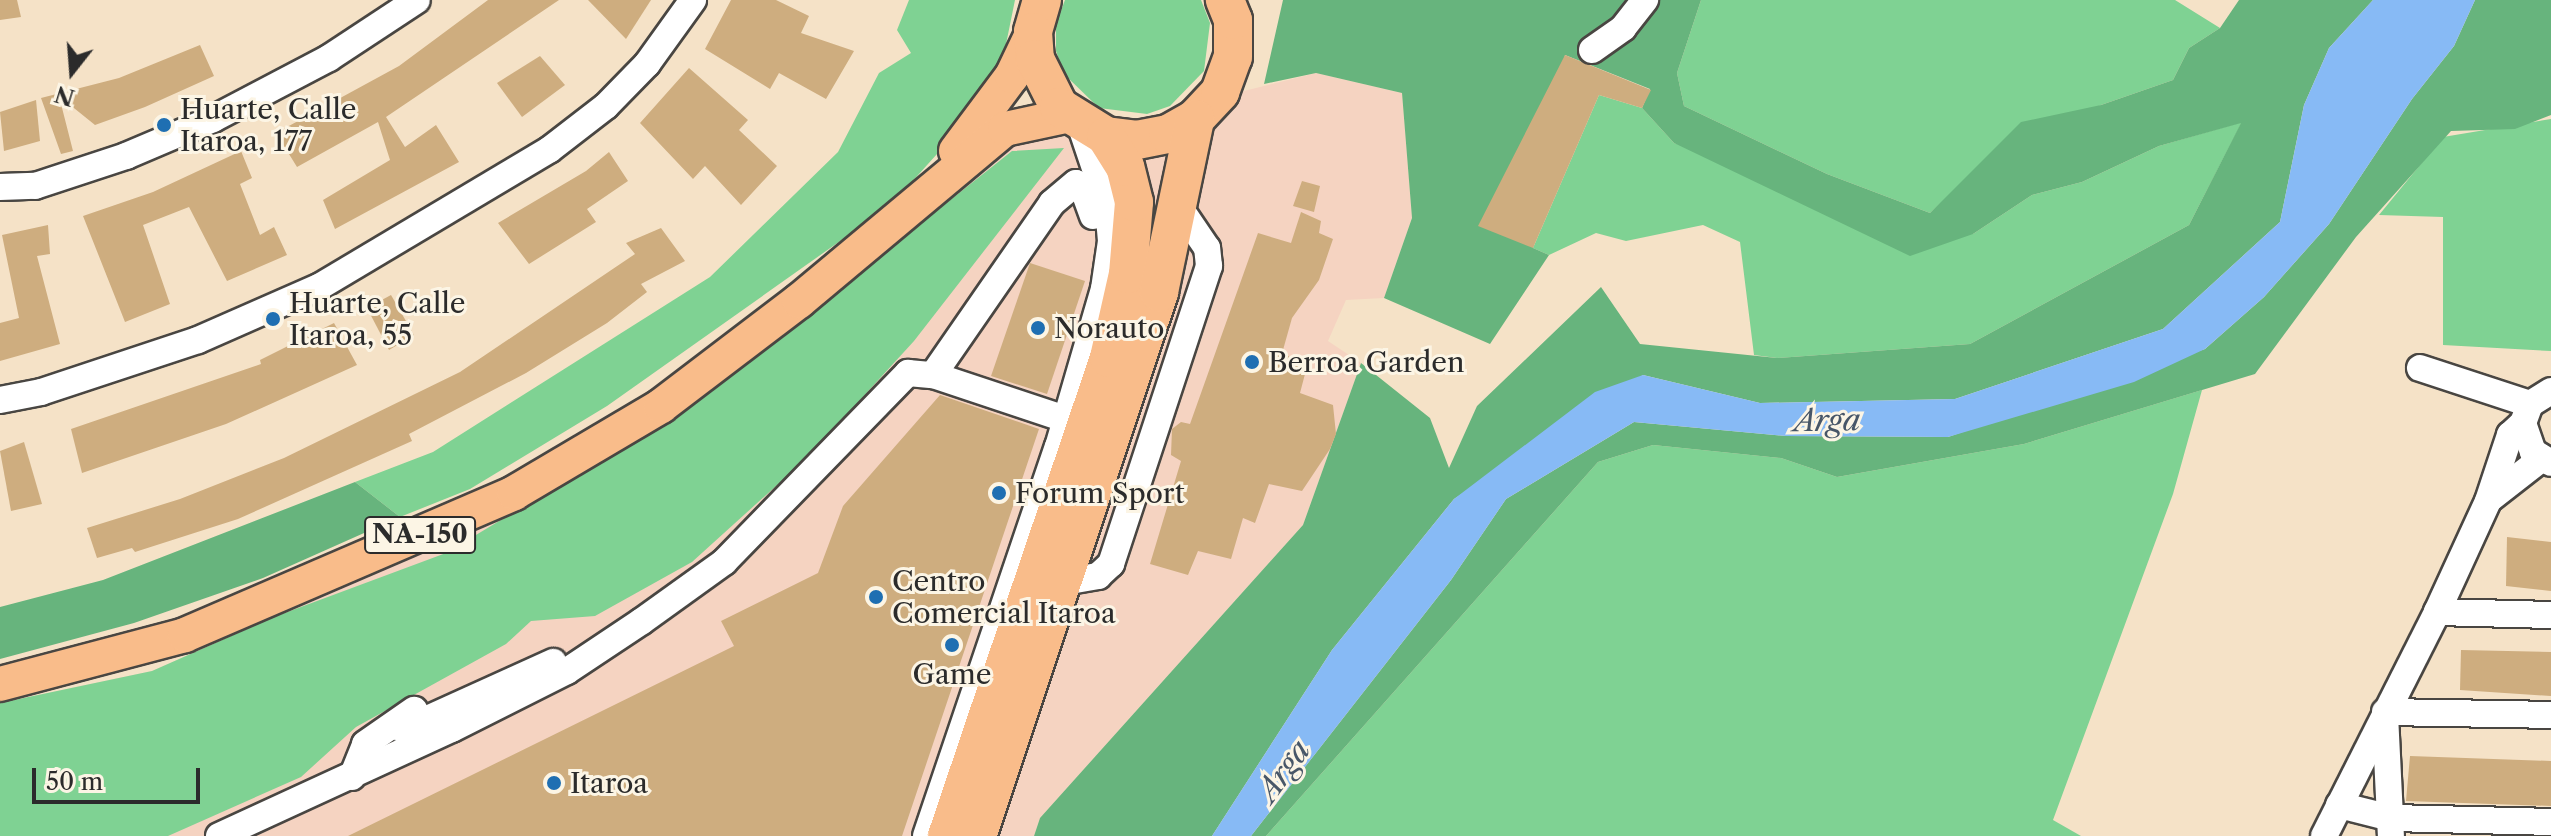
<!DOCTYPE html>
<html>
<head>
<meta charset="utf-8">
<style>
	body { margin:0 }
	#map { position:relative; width:2551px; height:836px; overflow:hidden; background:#f5e2c7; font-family:"Libre Caslon Text",serif }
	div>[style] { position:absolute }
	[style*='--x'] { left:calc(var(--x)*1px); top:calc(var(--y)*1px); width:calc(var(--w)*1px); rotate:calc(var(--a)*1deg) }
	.built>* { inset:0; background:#f5d3c1 }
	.green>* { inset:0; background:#7fd293 }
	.forest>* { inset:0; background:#67b47d }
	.water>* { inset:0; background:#87baf5 }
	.building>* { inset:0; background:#cead7f }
	.roads { filter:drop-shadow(2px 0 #494642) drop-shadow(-2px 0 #494642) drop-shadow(0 2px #494642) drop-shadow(0 -2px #494642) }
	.minor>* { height:26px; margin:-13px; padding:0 13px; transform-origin:13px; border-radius:13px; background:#fff }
	.major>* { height:34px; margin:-17px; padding:0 17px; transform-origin:17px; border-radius:17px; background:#f9bc8a }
	.highway>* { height:38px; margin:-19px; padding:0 19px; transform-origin:19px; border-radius:19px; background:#f9bc8a }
	.dots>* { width:22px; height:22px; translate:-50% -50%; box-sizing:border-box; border:4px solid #fcf5e5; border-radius:50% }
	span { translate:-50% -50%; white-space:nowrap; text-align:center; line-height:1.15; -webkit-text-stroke:6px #fcf5e5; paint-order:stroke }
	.shield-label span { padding:2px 6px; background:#fcf5e5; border:2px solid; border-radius:6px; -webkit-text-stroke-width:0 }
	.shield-label { font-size:26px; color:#2b2b2b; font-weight:700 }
	.poi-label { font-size:28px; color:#2b2b2b }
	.left { translate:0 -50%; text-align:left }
	.water-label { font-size:30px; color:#475668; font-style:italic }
	.north { position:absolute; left:32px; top:32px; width:80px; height:80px; -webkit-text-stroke:6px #fcf5e5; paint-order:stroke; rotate:197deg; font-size:22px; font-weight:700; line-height:32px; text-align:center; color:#2b2b2b }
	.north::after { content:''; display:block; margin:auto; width:28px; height:36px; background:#2b2b2b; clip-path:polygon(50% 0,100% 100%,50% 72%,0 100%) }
	.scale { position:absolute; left:32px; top:768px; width:168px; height:36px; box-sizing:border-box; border:4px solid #2b2b2b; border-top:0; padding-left:10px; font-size:24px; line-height:28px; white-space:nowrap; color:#2b2b2b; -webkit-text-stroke:6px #fcf5e5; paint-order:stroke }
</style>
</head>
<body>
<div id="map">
	<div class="built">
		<div style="clip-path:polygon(1316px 73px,1402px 93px,1412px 218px,1384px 298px,1346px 300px,1328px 341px,1361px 363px,1303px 525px,1040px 818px,1034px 836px,0 836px,0 703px,152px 671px,504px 518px,681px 401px,988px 156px,1030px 133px,1073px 138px,1199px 135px,1223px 119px,1240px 92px)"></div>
	</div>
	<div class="green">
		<div style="clip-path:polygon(909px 0,1015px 0,1004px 54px,937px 154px,891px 205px,607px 406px,470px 489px,400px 517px,355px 482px,433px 452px,710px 277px,838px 152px,879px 73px,911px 53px,897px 30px)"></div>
		<div style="clip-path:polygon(1065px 0,1201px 0,1210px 23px,1204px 71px,1170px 106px,1147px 114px,1099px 108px,1064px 74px,1056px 51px,1056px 24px)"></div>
		<div style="clip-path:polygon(1701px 0,2175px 0,2220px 28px,2189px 48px,2173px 80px,2101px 105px,1973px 173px,1930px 213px,1827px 174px,1684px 106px,1677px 73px)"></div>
		<div style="clip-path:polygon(1599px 95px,1642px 108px,1674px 143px,1973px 234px,2032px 195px,2082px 182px,2159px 146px,2242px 122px,2189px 225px,1970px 344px,1777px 358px,1754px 355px,1740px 242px,1703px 225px,1626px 241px,1596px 233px,1549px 255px,1533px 248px)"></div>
		<div style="clip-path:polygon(2551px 119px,2551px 351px,2443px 345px,2443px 217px,2379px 215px,2443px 137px)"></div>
		<div style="clip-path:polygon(1064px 148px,914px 341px,808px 457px,692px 562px,595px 616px,531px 621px,506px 644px,356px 727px,301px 777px,168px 836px,0 836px,0 703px,152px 671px,274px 617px,446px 553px,692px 405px,1012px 151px)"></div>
		<div style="clip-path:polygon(2202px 390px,2173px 494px,2053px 820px,2081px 836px,1266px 836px,1598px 462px,1653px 445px,1781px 458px,1837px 477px,2024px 444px)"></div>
	</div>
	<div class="forest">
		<div style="clip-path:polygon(1283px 0,1701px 0,1677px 73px,1684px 106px,1827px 174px,1930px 213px,2021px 122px,2101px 105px,2173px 80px,2189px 48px,2220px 28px,2239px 0,2373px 0,2329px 48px,2304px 105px,2280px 222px,2163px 329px,1955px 399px,1760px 403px,1643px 375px,1454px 499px,1332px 650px,1212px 836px,1034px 836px,1040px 818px,1303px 525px,1361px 363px,1430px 418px,1449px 468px,1477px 406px,1601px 287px,1640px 344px,1777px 358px,1970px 344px,2189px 225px,2241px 123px,2159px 146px,2082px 182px,2032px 195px,1973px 234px,1910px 256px,1674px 143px,1642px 108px,1650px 89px,1565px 55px,1533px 248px,1549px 255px,1490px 344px,1384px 298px,1412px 218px,1402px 93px,1316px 73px,1264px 84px)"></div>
		<div style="clip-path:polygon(2475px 0,2551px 0,2551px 115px,2515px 129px,2451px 131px,2356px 237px,2255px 374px,2024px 444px,1837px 477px,1781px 458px,1653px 445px,1598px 462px,1266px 836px,1251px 836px,1451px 580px,1506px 499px,1634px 422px,1786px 436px,1948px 437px,2205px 349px,2264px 297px,2329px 224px,2412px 99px,2454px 46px)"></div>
		<div style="clip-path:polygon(355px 482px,400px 517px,263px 578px,134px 623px,0 659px,0 607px,103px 580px)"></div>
	</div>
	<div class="water">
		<div style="clip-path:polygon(2373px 0,2475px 0,2454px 46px,2412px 99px,2329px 224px,2264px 297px,2205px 349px,2134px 382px,1948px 437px,1786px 436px,1634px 422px,1506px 499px,1451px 580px,1251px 836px,1212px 836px,1332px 650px,1454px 499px,1595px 392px,1643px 375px,1760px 403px,1955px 399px,2163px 329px,2280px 222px,2304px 105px,2329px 48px)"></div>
	</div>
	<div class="building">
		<div style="clip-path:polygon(0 0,17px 0,21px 17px,0 20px)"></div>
		<div style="clip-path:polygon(488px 0,559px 0,386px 117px,405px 147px,436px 125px,459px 162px,335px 229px,323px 200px,390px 160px,378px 122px,297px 167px,276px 133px,399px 66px)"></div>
		<div style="clip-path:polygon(588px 0,651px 0,626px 39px)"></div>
		<div style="clip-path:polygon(731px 0,776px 0,809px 16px,801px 33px,854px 51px,826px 99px,779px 73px,770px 89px,705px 49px)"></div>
		<div style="clip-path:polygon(200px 45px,214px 76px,145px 107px,95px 125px,59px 96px,73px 151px,61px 154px,41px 98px,119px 78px)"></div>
		<div style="clip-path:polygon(1565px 55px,1651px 90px,1642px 108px,1599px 95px,1533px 248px,1478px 226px)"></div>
		<div style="clip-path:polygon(540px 56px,565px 85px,522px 117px,497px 83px)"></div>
		<div style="clip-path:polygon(689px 68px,748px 120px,739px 130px,777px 166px,741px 205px,705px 166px,693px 179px,640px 123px)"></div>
		<div style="clip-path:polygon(36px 100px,40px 141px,4px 151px,0 112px)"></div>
		<div style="clip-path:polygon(241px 151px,252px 178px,240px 184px,260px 235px,274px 227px,287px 255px,227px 281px,189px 207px,143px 225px,170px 304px,125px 322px,83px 216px,153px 192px)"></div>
		<div style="clip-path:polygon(609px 152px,628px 181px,587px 209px,596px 222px,529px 264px,498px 223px,586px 171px)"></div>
		<div style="clip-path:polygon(1302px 181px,1320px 186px,1314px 212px,1293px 206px)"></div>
		<div style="clip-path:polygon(1301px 212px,1321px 221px,1319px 233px,1333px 239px,1319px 280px,1292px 318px,1283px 350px,1305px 374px,1300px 393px,1333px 405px,1336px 434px,1330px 449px,1302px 491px,1269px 484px,1255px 523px,1243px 518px,1231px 559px,1198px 551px,1188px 575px,1150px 564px,1181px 461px,1171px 455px,1172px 429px,1181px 422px,1190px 424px,1258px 233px,1291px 243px)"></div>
		<div style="clip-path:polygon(48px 225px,50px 254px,37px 256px,60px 344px,0 361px,0 323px,19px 318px,2px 235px)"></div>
		<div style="clip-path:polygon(661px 228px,685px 261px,641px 284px,647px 292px,607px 323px,526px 373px,409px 434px,412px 441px,238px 519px,135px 552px,132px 548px,97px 558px,87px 528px,180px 499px,284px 458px,460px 372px,635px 254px,626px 243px)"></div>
		<div style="clip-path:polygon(1030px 263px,1085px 281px,1047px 394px,991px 376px)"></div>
		<div style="clip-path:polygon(391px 295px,414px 335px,389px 350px,367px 308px)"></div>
		<div style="clip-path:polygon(334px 323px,357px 365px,226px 424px,82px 473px,71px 429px,261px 364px,260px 360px)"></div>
		<div style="clip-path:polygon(940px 395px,1039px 429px,902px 836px,348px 836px,734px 646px,721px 621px,818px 573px,843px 506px)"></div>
		<div style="clip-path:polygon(24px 442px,42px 504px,11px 511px,0 451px)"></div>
		<div style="clip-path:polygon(2507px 537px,2551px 542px,2551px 591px,2506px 586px)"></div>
		<div style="clip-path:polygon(2461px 650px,2551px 652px,2551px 696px,2460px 690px)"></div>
		<div style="clip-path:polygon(2410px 756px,2551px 761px,2551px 806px,2406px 801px)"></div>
	</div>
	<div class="roads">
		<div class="minor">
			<div style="--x:1592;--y:50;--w:38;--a:-35"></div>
			<div style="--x:1623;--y:28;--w:36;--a:-52"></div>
			<div style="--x:0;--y:187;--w:35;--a:-2"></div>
			<div style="--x:35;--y:186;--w:96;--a:-18.2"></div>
			<div style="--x:126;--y:156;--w:95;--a:-23"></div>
			<div style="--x:213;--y:119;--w:131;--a:-27.7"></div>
			<div style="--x:329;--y:58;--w:105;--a:-33.4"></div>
			<div style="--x:2420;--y:368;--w:116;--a:18.1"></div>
			<div style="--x:933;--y:375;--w:209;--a:-55.3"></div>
			<div style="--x:1052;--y:203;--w:31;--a:-40"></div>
			<div style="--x:1076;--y:183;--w:7;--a:27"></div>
			<div style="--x:1082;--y:186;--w:32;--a:70"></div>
			<div style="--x:2551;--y:391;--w:25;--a:148"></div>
			<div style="--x:2530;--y:404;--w:20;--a:110"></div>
			<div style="--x:2523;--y:423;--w:31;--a:71"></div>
			<div style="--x:2533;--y:452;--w:21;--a:31"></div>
			<div style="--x:0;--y:400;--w:42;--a:-11"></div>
			<div style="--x:41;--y:392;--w:165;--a:-18.3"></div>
			<div style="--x:198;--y:340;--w:132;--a:-23.7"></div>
			<div style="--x:319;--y:287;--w:268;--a:-30.8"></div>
			<div style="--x:549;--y:150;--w:72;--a:-37.7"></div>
			<div style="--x:606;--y:106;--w:59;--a:-45.7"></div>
			<div style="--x:647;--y:64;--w:79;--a:-54.3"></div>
			<div style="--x:2491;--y:498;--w:63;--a:-38"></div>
			<div style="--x:1064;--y:582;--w:35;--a:-10"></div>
			<div style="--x:1098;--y:576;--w:18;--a:-43"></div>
			<div style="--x:1111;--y:564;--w:314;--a:-71.8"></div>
			<div style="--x:1209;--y:266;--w:18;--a:-96"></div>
			<div style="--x:1207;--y:248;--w:57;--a:-124.2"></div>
			<div style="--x:2437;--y:612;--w:114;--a:1.5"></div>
			<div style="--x:2385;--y:712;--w:166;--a:1"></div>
			<div style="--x:2385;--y:715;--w:121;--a:87.2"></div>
			<div style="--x:403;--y:730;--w:165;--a:-24.4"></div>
			<div style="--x:352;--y:777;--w:35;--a:-68"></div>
			<div style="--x:365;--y:744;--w:60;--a:-34.8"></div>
			<div style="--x:2339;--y:805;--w:54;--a:14"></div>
			<div style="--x:2391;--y:818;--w:160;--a:1.4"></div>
			<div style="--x:219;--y:836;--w:256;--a:-24.7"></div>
			<div style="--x:452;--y:729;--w:129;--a:-26.8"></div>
			<div style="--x:567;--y:671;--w:90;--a:-33.7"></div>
			<div style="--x:642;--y:621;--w:101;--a:-35.7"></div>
			<div style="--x:724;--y:562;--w:264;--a:-45.8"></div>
			<div style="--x:908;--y:373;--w:25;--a:5"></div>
			<div style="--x:933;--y:375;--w:139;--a:18.4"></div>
			<div style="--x:926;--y:836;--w:411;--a:-71.3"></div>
			<div style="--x:1058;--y:447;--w:165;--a:-73.8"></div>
			<div style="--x:1104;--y:289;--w:49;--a:-81.7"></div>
			<div style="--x:1111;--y:241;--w:34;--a:-95"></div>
			<div style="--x:1108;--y:207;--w:88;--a:-108.6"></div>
			<div style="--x:2324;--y:836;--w:251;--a:-63.2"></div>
			<div style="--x:2437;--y:612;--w:122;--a:-65.3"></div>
			<div style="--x:2488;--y:501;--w:70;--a:-71.6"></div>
			<div style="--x:2510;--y:435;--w:18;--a:-43"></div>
		</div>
		<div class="major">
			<div style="--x:956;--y:151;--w:94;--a:-53.3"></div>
			<div style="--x:1012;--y:76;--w:49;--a:-64.5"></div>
			<div style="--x:0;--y:684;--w:191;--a:-14.8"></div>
			<div style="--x:185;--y:635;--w:358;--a:-23.3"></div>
			<div style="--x:514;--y:493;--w:171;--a:-30.6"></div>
			<div style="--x:661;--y:406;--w:173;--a:-37.3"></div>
			<div style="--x:799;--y:301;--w:268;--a:-39.9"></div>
			<div style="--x:1005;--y:129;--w:66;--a:-12.2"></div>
		</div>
		<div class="highway">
			<div style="--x:1042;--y:0;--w:33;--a:106"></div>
			<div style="--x:1033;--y:32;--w:27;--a:86"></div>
			<div style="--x:1035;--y:59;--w:54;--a:63.4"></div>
			<div style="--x:1059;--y:107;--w:55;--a:31.7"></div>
			<div style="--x:1106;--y:136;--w:31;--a:7"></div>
			<div style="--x:1137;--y:140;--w:32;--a:-11"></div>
			<div style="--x:1168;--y:134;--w:31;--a:-29"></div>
			<div style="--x:1195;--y:119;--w:37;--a:-47"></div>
			<div style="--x:1220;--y:92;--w:37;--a:-70"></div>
			<div style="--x:1233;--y:57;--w:37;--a:-90"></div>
			<div style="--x:1233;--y:20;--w:22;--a:-112"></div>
			<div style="--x:947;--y:836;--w:505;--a:-71.28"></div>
			<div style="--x:1109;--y:358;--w:86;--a:-77.3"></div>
			<div style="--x:1128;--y:274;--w:72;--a:-85.2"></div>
			<div style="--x:1134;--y:202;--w:36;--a:-104"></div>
			<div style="--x:1125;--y:167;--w:36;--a:-122"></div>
			<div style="--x:977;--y:836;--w:574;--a:-71.5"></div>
			<div style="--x:1159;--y:292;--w:177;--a:-78.2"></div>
		</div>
	</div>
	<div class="dots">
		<div style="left:164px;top:125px;background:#1f6fb2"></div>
		<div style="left:273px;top:319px;background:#1f6fb2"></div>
		<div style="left:1038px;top:328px;background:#1f6fb2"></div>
		<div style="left:1252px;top:362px;background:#1f6fb2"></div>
		<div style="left:999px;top:493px;background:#1f6fb2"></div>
		<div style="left:876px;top:597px;background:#1f6fb2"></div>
		<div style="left:952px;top:645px;background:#1f6fb2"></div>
		<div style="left:554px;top:783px;background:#1f6fb2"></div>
	</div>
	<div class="shield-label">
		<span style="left:420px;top:535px">NA-150</span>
	</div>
	<div class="poi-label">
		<span class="left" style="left:180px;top:125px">Huarte, Calle<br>Itaroa, 177</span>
		<span class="left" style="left:289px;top:319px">Huarte, Calle<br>Itaroa, 55</span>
		<span class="left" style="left:1054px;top:328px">Norauto</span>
		<span class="left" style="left:1268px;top:362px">Berroa Garden</span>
		<span class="left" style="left:1015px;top:493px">Forum Sport</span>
		<span class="left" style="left:892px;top:597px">Centro<br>Comercial Itaroa</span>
		<span style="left:952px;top:674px">Game</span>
		<span class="left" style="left:570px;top:783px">Itaroa</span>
	</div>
	<div class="water-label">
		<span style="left:1827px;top:421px;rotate:-1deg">Arga</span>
		<span style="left:1284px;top:771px;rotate:-54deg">Arga</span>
	</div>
	<div class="north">N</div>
	<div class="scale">50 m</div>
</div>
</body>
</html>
